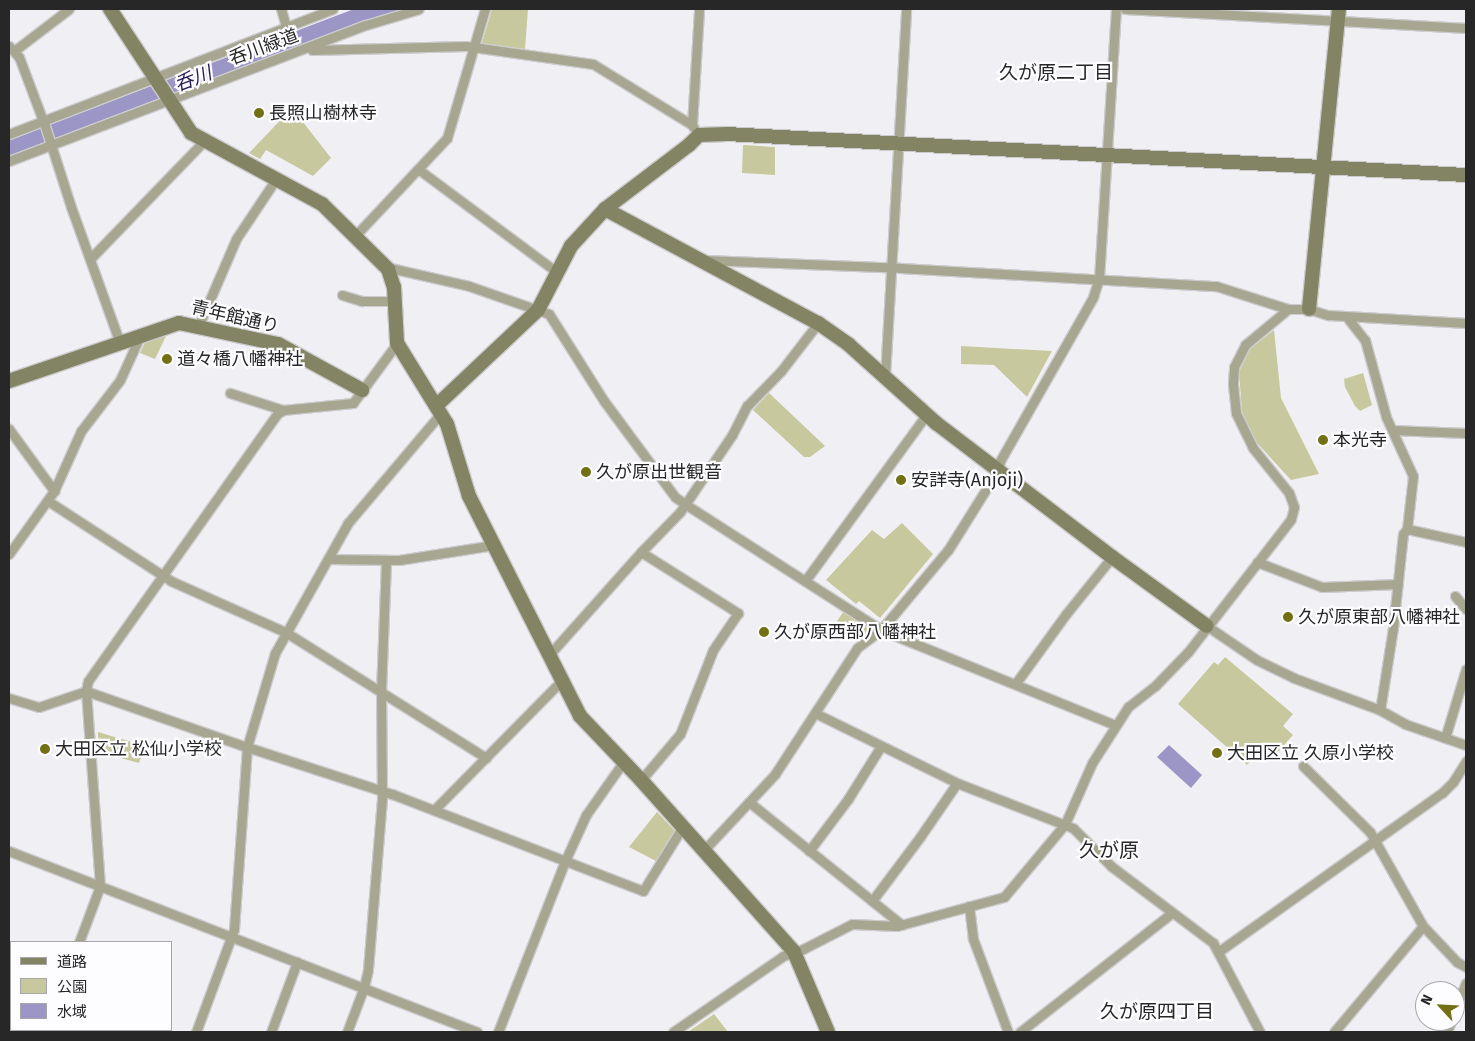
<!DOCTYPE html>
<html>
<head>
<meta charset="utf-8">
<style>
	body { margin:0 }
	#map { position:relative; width:1475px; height:1041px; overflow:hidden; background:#f0f0f4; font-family:"Fira Sans","Noto Sans JP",sans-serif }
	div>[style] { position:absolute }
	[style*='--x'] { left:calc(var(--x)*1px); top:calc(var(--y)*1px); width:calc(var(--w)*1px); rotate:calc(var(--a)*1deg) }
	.green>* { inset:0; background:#c8c89e }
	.water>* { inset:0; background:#9b96c6 }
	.roads { filter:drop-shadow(1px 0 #cccccf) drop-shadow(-1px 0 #cccccf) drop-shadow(0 1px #cccccf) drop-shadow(0 -1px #cccccf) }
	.street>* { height:9px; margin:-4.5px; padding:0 4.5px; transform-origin:4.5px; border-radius:4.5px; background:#a7a791 }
	.secondary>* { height:14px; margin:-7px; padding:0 7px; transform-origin:7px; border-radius:7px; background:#838463 }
	.dots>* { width:14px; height:14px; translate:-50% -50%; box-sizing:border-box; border:2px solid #fdfdff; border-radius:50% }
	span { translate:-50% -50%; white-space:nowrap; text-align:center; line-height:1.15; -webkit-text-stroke:4.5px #fdfdff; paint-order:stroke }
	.street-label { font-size:18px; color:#272728 }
	.poi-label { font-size:18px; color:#272728 }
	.left { translate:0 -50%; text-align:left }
	.neighbourhood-label { font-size:19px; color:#272728 }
	.water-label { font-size:19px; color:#2b1e57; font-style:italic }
	.quarter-label { font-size:20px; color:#272728 }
	.frame { position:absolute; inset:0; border:10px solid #272728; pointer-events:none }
	.legend { position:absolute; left:10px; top:941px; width:162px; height:90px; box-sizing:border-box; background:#fdfdff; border:1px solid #a7a7a9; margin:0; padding:6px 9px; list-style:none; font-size:15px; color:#272728 }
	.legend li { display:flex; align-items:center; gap:10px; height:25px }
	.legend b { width:25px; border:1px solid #a7a7a9 }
	.north { position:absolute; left:1415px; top:981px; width:50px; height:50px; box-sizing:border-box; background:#fdfdff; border:1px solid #a7a7a9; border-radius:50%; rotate:295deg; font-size:14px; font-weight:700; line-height:20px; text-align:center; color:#272728 }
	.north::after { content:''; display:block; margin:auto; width:18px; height:22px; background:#727013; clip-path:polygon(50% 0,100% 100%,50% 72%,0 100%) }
</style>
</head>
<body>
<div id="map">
	<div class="green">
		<div style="clip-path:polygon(492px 9px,528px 9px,525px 49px,482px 43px)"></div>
		<div style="clip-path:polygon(292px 108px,331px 158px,313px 176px,266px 150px,260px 159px,249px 153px)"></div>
		<div style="clip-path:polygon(743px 145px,775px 147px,775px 175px,742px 173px)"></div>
		<div style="clip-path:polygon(1274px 330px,1281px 398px,1319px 474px,1291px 480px,1256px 442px,1242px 412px,1239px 372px,1250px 349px)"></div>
		<div style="clip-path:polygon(168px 332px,155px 359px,140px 353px,146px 340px)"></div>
		<div style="clip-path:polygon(961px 346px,1052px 351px,1027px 397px,994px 365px,961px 364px)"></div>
		<div style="clip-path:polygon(1363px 373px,1372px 405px,1360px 411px,1355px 406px,1345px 387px,1344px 379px)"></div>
		<div style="clip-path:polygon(769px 393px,825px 446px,810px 457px,804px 457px,753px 410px)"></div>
		<div style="clip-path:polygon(902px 523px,933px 554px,880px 618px,859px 601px,856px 604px,826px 580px,872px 530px,884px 539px)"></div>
		<div style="clip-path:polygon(844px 611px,870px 627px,870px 631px,862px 638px,837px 621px)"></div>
		<div style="clip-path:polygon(1225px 657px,1293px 714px,1283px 726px,1293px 735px,1277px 753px,1266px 744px,1247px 765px,1178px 704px,1214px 662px,1218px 665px)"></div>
		<div style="clip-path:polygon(98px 732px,145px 746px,139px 763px,99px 752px)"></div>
		<div style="clip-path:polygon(657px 812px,675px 831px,656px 861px,629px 847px)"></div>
		<div style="clip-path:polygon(714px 1014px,728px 1032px,688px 1032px)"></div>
	</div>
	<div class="water">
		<div style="clip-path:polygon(354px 9px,418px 9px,9px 160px,9px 140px)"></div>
		<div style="clip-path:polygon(1169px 745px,1202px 775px,1191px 788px,1157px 757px)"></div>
	</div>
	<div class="roads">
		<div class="street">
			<div style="--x:281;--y:9;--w:18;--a:74"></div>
			<div style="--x:1125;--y:9;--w:342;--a:3.2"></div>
			<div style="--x:9;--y:46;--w:15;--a:48"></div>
			<div style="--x:19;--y:57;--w:74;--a:69.4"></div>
			<div style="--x:45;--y:126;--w:85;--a:72.2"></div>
			<div style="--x:71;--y:207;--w:145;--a:70.2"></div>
			<div style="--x:312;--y:50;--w:154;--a:-1.5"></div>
			<div style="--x:466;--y:46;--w:128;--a:8.1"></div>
			<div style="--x:593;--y:64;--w:116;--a:31.6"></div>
			<div style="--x:14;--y:51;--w:69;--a:-37.4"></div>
			<div style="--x:694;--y:128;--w:4;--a:-124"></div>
			<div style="--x:692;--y:125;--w:116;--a:-86.5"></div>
			<div style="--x:9;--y:134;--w:347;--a:-21.1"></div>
			<div style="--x:9;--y:161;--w:382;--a:-20.9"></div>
			<div style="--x:366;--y:25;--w:55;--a:-16.8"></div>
			<div style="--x:418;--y:169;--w:174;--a:36.6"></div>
			<div style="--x:354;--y:237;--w:136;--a:-46.8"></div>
			<div style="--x:447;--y:138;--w:134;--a:-73.6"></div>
			<div style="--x:90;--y:259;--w:165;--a:-46"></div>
			<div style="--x:705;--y:260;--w:195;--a:2.3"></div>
			<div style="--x:900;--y:268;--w:317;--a:3.3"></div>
			<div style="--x:1216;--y:286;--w:76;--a:17.7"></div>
			<div style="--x:1288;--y:309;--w:21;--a:0"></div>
			<div style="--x:1309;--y:309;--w:20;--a:18"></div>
			<div style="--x:1328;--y:315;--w:138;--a:3.3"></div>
			<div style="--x:386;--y:267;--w:85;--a:12.9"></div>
			<div style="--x:469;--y:286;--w:85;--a:19.3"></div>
			<div style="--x:549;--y:314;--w:103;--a:57.7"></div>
			<div style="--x:604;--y:401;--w:119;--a:53.5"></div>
			<div style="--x:675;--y:497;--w:12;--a:35"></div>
			<div style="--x:685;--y:504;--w:233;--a:32.7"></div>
			<div style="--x:881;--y:630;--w:253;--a:22.1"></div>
			<div style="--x:342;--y:295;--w:21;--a:17"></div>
			<div style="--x:362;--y:301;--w:33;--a:0"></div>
			<div style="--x:1346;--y:316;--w:31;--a:52"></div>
			<div style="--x:1365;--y:340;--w:80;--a:74.7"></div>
			<div style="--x:1386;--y:417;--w:65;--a:65.4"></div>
			<div style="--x:1413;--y:476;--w:53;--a:96.5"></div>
			<div style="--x:1407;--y:529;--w:6;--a:129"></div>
			<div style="--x:1403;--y:534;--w:95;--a:96.1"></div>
			<div style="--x:1393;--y:628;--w:83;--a:99"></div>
			<div style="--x:198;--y:327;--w:96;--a:-66.6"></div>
			<div style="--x:236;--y:239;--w:72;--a:-56.3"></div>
			<div style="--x:885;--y:376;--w:368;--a:-86.7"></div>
			<div style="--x:230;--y:393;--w:56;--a:17.8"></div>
			<div style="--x:9;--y:429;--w:77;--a:54"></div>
			<div style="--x:1392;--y:430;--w:74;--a:2.3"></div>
			<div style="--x:48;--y:501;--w:147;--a:33"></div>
			<div style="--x:171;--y:581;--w:127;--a:24.1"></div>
			<div style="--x:287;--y:633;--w:235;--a:32.1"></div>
			<div style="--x:1407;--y:529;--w:60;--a:12.4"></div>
			<div style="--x:641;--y:552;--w:115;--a:32.2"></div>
			<div style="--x:738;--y:613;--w:45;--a:124"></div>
			<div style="--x:713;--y:650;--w:90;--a:111.4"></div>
			<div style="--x:680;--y:734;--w:60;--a:130.3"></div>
			<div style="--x:9;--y:554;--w:77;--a:-54.5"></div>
			<div style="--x:54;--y:491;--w:66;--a:-65.8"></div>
			<div style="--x:81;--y:431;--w:64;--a:-52.6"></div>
			<div style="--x:120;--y:380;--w:48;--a:-65.6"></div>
			<div style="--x:328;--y:559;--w:71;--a:0.8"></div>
			<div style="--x:399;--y:560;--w:96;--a:-9"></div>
			<div style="--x:1257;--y:562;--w:70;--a:21"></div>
			<div style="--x:1322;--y:587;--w:76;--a:-2.3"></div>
			<div style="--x:805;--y:581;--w:205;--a:-53.9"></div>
			<div style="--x:1455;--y:596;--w:17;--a:50"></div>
			<div style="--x:1207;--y:626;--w:60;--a:34.2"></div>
			<div style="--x:1257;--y:660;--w:41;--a:25.9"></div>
			<div style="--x:1294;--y:678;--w:92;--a:20.4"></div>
			<div style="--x:1380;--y:710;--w:29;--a:29"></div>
			<div style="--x:1405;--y:724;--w:65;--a:19"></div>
			<div style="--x:549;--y:655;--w:138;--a:-48.2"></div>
			<div style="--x:641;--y:552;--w:56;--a:-45.7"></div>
			<div style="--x:680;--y:512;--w:93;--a:-56"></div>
			<div style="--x:732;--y:435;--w:33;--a:-63"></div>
			<div style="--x:747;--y:406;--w:49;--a:-45.8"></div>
			<div style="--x:781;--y:371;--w:61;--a:-52.4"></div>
			<div style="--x:1016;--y:683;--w:85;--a:-54.1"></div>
			<div style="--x:1066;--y:614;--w:73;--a:-51.1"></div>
			<div style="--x:9;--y:698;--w:31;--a:17"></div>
			<div style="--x:39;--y:707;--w:50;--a:-18.8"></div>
			<div style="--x:86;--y:691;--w:170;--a:19.2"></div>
			<div style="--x:247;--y:747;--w:152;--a:18"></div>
			<div style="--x:392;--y:794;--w:269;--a:21.1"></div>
			<div style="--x:643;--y:891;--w:76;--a:-58.4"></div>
			<div style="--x:815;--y:713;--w:158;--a:26.2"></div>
			<div style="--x:957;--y:783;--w:124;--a:21.2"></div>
			<div style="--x:1073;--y:828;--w:54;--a:45"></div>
			<div style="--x:1111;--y:866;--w:128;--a:37"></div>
			<div style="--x:1213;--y:943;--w:101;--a:62.2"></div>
			<div style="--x:1445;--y:738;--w:72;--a:-73.1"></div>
			<div style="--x:1303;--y:766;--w:94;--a:44.6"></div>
			<div style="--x:1370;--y:832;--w:108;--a:60.6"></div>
			<div style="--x:1423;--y:926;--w:50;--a:46.6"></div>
			<div style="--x:1457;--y:962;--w:10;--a:29"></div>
			<div style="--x:749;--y:802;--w:196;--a:38.8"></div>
			<div style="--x:434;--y:810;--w:182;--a:-45.4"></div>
			<div style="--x:704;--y:850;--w:104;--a:-46.9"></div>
			<div style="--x:775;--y:774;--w:150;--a:-56.9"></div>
			<div style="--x:857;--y:648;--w:30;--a:-37"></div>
			<div style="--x:881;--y:630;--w:104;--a:-50.1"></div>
			<div style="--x:948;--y:550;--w:94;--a:-58"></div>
			<div style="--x:998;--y:470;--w:9;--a:-77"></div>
			<div style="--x:1000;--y:461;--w:189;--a:-60.4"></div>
			<div style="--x:1093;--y:297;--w:19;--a:-72"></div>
			<div style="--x:1099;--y:279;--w:271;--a:-86.4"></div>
			<div style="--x:9;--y:851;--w:502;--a:21.14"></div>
			<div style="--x:809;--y:851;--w:65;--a:-53.1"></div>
			<div style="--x:848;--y:799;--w:62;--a:-58.1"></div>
			<div style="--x:872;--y:901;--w:80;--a:-53.1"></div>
			<div style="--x:920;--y:837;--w:65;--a:-55.6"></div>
			<div style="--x:969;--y:906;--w:33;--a:83"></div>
			<div style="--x:973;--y:939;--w:99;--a:69.4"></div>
			<div style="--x:79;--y:942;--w:60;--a:-69.4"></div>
			<div style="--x:100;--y:886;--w:196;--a:-94.1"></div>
			<div style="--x:86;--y:691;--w:10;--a:-79"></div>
			<div style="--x:88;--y:681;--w:327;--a:-54.7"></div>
			<div style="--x:277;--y:414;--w:7;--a:-34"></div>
			<div style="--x:283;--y:410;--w:70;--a:-5.7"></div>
			<div style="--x:353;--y:403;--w:74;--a:-53.7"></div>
			<div style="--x:1218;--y:952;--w:275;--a:-35.4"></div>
			<div style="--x:1442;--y:793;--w:16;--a:-45"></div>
			<div style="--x:1453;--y:782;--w:25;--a:-58"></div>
			<div style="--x:1455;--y:1011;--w:30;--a:-69"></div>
			<div style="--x:44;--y:1032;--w:2;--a:-63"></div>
			<div style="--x:196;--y:1032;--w:110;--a:-69.7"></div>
			<div style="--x:234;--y:929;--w:182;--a:-85.9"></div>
			<div style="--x:247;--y:747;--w:98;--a:-73.4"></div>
			<div style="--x:275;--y:653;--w:149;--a:-60.7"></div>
			<div style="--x:348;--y:523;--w:144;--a:-49.8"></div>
			<div style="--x:271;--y:1032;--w:75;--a:-69.6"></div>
			<div style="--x:347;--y:1032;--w:48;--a:-69.3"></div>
			<div style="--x:364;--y:987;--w:18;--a:-77"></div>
			<div style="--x:368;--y:969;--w:170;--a:-85.3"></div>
			<div style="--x:382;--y:800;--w:108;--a:-90.5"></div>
			<div style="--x:381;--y:692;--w:132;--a:-87.8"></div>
			<div style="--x:498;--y:1032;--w:184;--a:-68.6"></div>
			<div style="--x:565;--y:861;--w:51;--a:-65.5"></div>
			<div style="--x:586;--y:815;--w:66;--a:-54.9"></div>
			<div style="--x:673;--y:1032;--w:134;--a:-34.6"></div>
			<div style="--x:783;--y:956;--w:21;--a:-19"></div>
			<div style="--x:803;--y:949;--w:55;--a:-27"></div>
			<div style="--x:852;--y:924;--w:45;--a:2.5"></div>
			<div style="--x:897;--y:926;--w:111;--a:-15.2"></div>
			<div style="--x:1004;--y:897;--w:95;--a:-50.1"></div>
			<div style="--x:1065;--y:824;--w:67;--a:-66.1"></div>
			<div style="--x:1092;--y:763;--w:67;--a:-57.3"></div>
			<div style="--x:1128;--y:707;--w:34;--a:-38"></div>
			<div style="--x:1155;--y:686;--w:47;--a:-45.9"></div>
			<div style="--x:1188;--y:652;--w:168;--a:-52.2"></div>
			<div style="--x:1291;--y:519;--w:12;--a:-76"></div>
			<div style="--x:1294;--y:507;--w:15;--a:-110"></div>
			<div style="--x:1289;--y:493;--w:58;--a:-128.7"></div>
			<div style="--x:1253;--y:448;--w:39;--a:-116"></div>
			<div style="--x:1236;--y:413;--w:30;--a:-96"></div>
			<div style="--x:1233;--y:383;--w:16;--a:-86"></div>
			<div style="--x:1234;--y:367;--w:25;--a:-63"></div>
			<div style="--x:1245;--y:345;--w:56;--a:-39.9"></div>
			<div style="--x:1020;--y:1032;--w:193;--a:-38.1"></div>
			<div style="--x:1334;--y:1032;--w:138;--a:-50"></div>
			<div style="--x:1447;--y:1032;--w:12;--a:-70"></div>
		</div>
		<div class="secondary">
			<div style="--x:110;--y:9;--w:148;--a:56.8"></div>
			<div style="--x:191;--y:133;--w:149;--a:28.5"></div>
			<div style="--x:322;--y:204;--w:93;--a:44.6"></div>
			<div style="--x:388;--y:269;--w:19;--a:72"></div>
			<div style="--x:394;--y:287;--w:56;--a:86.9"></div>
			<div style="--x:397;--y:343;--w:95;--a:58.3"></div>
			<div style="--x:447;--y:424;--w:75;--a:73"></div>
			<div style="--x:469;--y:496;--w:246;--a:63.2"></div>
			<div style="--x:580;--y:716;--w:88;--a:46.4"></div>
			<div style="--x:641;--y:780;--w:230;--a:48.3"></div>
			<div style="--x:794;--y:952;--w:87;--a:67"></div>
			<div style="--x:605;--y:209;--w:242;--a:28.2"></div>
			<div style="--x:818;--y:323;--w:38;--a:35"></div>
			<div style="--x:849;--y:345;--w:117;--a:41.9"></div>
			<div style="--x:936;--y:423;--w:221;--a:37.3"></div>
			<div style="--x:1112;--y:557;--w:117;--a:36"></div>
			<div style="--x:1309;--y:309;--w:301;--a:-84.3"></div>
			<div style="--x:9;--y:381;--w:180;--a:-18.8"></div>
			<div style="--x:179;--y:323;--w:101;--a:12"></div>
			<div style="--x:278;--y:344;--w:96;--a:28.7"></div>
			<div style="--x:436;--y:406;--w:140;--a:-43.3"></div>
			<div style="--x:538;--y:310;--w:72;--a:-62.7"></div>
			<div style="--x:571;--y:246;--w:50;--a:-47.4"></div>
			<div style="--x:605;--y:209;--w:106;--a:-37.3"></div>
			<div style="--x:689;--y:145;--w:14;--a:-45"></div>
			<div style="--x:699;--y:135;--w:28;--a:-2"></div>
			<div style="--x:727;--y:134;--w:740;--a:3.18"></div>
		</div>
	</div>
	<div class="dots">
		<div style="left:259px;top:113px;background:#727013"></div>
		<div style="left:167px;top:359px;background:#727013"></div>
		<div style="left:1323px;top:440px;background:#727013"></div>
		<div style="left:586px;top:472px;background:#727013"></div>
		<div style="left:901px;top:480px;background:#727013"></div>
		<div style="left:1288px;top:617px;background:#727013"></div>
		<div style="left:764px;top:632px;background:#727013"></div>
		<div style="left:45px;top:749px;background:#727013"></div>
		<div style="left:1217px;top:753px;background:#727013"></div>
	</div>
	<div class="street-label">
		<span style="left:264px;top:47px;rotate:-20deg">呑川緑道</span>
		<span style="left:235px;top:317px;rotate:13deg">青年館通り</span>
	</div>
	<div class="poi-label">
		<span class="left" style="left:269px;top:113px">長照山樹林寺</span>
		<span class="left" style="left:177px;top:359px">道々橋八幡神社</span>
		<span class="left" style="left:1333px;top:440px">本光寺</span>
		<span class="left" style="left:596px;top:472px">久が原出世観音</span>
		<span class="left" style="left:911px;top:480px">安詳寺(Anjoji)</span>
		<span class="left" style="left:1298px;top:617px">久が原東部八幡神社</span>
		<span class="left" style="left:774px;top:632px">久が原西部八幡神社</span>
		<span class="left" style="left:55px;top:749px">大田区立 松仙小学校</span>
		<span class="left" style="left:1227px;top:753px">大田区立 久原小学校</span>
	</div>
	<div class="neighbourhood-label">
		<span style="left:1056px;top:73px">久が原二丁目</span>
		<span style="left:1157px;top:1012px">久が原四丁目</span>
	</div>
	<div class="water-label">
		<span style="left:193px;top:79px;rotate:-21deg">呑川</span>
	</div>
	<div class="quarter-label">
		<span style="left:1109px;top:850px">久が原</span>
	</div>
	<div class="frame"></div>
	<ul class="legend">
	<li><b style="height:6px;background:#838463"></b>道路</li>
	<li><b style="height:14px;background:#c8c89e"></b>公園</li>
	<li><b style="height:14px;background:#9b96c6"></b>水域</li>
	</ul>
	<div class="north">N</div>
</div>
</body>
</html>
